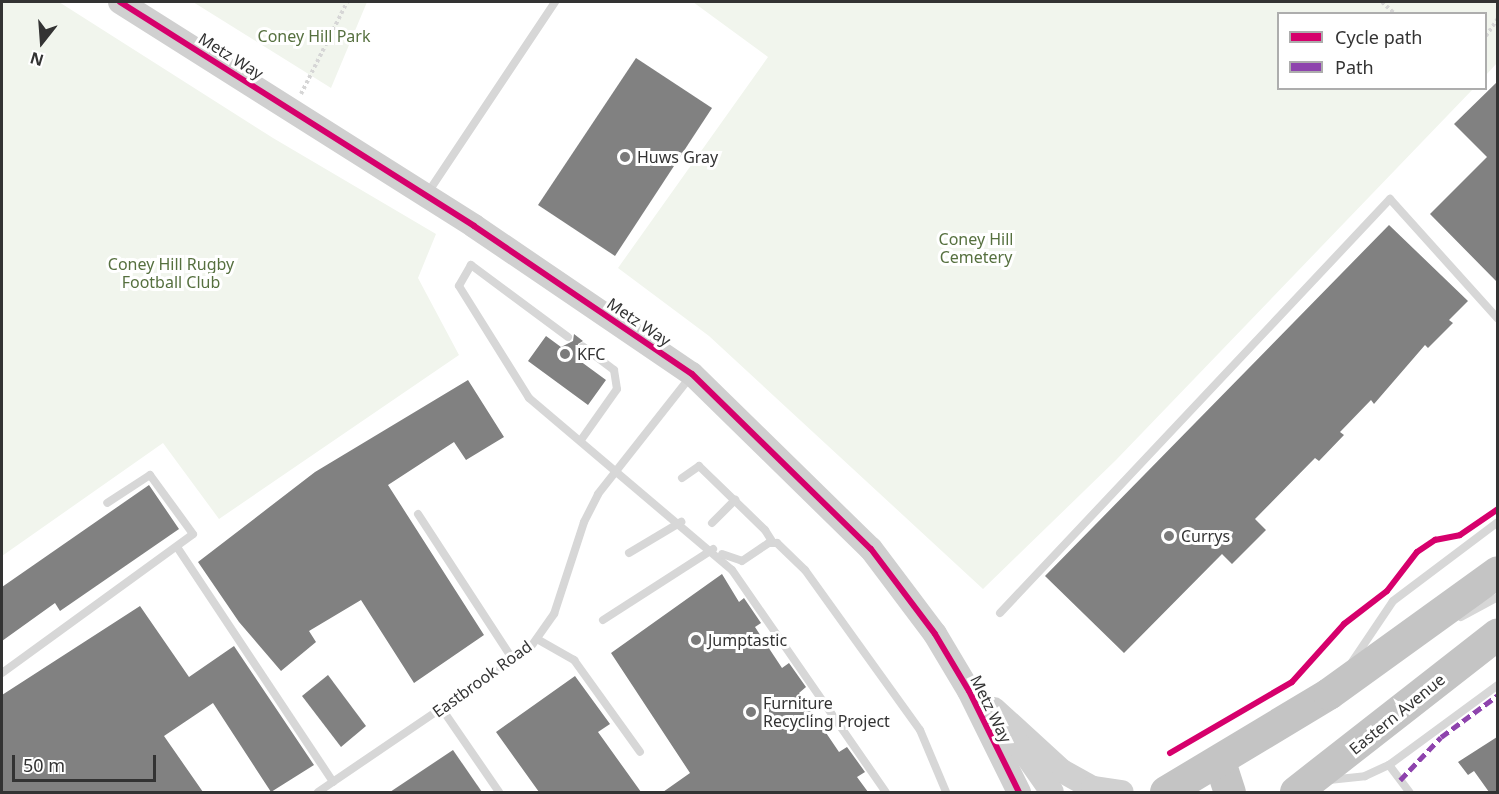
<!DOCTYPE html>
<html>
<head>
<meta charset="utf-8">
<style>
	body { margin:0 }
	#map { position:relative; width:1499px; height:794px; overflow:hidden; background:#fff; font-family:"Noto Sans",sans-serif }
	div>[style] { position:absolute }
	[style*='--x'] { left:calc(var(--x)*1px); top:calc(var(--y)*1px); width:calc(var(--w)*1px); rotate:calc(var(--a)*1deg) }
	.green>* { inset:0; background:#f1f5ed }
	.building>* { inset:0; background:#818181 }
	.path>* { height:4px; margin-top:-2px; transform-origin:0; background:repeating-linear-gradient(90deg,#d6d6d6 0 3px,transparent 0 6px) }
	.lane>* { height:8px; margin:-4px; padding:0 4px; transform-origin:4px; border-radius:4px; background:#d7d7d7 }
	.secondary>* { height:24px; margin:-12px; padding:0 12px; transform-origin:12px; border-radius:12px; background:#d0d0d0 }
	.highway>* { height:32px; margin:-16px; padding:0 16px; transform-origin:16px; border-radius:16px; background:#c4c4c4 }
	.quiet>* { height:4.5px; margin-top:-2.25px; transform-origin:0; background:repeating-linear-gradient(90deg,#8e44ad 0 9px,transparent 0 13.5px) }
	.cycleway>* { height:6px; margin:-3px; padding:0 3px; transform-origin:3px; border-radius:3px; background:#d6006c }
	.dots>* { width:16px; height:16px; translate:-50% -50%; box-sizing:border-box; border:3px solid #fff; border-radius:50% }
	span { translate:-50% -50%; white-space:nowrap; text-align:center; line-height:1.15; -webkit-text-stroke:6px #fff; paint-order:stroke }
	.park-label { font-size:16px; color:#56703f }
	.street-label { font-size:16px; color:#333 }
	.poi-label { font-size:16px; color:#333 }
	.left { translate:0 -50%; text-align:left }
	.frame { position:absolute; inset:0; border:3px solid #333; pointer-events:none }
	.legend { position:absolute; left:1277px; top:12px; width:210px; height:78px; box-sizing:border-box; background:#fff; border:2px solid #adadad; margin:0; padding:8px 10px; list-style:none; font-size:18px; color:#333 }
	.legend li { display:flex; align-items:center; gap:12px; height:30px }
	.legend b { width:30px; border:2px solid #adadad }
	.north { position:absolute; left:12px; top:12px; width:60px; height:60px; -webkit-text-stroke:4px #fff; paint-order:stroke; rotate:197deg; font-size:16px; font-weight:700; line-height:24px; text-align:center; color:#333 }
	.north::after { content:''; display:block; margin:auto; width:21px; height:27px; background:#333; clip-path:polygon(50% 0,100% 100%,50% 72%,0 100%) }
	.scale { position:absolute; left:12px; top:755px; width:144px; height:27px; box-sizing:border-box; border:3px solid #333; border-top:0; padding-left:8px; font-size:18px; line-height:21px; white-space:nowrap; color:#333; -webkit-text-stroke:4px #fff; paint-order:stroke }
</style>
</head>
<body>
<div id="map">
	<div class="green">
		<div style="clip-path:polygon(2px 2px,59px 2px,273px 138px,436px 234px,418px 278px,459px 355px,219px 519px,163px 443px,2px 556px)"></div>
		<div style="clip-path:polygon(193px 2px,367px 2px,331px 88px)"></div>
		<div style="clip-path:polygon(693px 2px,1497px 2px,1497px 63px,1486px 75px,1486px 14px,1278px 14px,1278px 88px,1473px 89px,1116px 460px,983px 589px,709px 336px,618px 268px,768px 57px)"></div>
	</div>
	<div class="building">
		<div style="clip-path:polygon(636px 58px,712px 108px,615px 256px,538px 205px)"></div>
		<div style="clip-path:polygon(1497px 82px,1497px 282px,1430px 214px,1487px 157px,1454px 124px)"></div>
		<div style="clip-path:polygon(1389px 225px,1468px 301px,1449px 320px,1453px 323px,1428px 348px,1425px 345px,1374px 404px,1371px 400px,1340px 432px,1344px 435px,1319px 461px,1315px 458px,1255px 519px,1266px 530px,1232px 564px,1222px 554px,1124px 653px,1045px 576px)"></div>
		<div style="clip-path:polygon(574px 334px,583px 341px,578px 344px,576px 358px,606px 380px,588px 405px,528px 361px,546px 336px,561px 347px,573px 341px)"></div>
		<div style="clip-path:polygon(468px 380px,504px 437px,466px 460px,454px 442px,388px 485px,484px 635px,414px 683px,361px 600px,309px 631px,316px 642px,281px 671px,239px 622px,198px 562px,315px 472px)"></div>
		<div style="clip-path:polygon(149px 485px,179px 529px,60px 611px,55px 603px,2px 641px,2px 587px)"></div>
		<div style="clip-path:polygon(722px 574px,739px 602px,744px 598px,761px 623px,755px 627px,782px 668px,789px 663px,806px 687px,799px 693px,839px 752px,847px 747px,865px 772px,857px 777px,868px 792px,663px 792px,690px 773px,611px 653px)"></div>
		<div style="clip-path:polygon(140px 606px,189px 677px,234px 646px,314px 765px,271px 792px,213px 703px,164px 736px,203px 792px,2px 792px,2px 695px)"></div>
		<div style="clip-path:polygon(328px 675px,366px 726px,341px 747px,302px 696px)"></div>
		<div style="clip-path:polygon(575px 676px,610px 724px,598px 732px,641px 792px,539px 792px,496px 732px)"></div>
		<div style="clip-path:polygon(1497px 737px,1497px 792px,1489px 792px,1474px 771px,1468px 775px,1458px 762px)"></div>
		<div style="clip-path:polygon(453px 750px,482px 792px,390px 792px)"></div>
	</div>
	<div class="path">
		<div style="--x:1382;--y:2;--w:18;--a:43"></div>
		<div style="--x:1486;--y:36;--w:22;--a:-56"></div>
		<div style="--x:301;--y:94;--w:103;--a:-63.4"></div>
	</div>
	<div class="lane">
		<div style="--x:427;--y:194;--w:231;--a:-56.3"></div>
		<div style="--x:568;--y:337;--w:121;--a:-143.4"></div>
		<div style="--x:471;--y:265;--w:24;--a:120"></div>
		<div style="--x:459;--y:286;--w:132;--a:58"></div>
		<div style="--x:529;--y:398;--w:266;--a:40.3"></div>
		<div style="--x:732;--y:570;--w:270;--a:55.3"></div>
		<div style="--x:581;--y:440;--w:62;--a:-54.8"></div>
		<div style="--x:617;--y:389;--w:19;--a:-99"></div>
		<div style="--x:614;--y:370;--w:39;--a:-143"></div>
		<div style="--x:682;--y:478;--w:21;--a:-35"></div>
		<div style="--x:699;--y:466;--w:92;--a:44.1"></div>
		<div style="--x:765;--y:530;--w:15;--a:58"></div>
		<div style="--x:418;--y:514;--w:174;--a:56.9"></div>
		<div style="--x:712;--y:523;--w:33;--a:-45"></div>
		<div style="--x:177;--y:547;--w:282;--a:56.4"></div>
		<div style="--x:629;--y:553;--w:61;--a:-30.8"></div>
		<div style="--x:722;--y:554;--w:21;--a:19"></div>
		<div style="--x:742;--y:561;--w:32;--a:-34"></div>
		<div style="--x:769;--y:543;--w:8;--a:0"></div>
		<div style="--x:777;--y:543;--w:39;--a:44"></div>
		<div style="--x:805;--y:570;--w:197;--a:54.3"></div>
		<div style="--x:920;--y:730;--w:67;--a:67.2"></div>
		<div style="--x:1000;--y:613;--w:569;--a:-46.71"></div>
		<div style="--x:1390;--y:199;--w:161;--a:48"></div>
		<div style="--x:1461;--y:617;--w:42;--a:-28.4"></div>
		<div style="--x:603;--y:620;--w:131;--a:-32.8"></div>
		<div style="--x:537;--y:639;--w:43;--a:29.6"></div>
		<div style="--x:574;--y:660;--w:113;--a:54.3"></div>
		<div style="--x:1352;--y:662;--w:73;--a:-56.1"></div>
		<div style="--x:1393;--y:601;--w:131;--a:-37"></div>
		<div style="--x:2;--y:673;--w:236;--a:-36"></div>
		<div style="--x:193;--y:534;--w:73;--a:-126.1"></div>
		<div style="--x:150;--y:475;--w:51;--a:146.9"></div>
		<div style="--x:442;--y:709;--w:101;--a:55.5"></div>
		<div style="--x:1389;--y:765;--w:34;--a:53"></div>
		<div style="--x:1329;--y:780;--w:36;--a:-6"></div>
		<div style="--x:1365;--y:776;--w:26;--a:-25"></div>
		<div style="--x:1389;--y:765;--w:135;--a:-36.3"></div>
		<div style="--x:318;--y:792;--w:256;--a:-34.2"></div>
		<div style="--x:530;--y:648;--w:42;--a:-54.8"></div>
		<div style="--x:554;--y:614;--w:97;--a:-71.9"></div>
		<div style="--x:584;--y:522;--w:31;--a:-63"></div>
		<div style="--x:598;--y:494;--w:149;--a:-51.8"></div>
	</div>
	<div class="secondary">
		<div style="--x:120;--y:2;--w:419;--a:32.3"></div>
		<div style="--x:474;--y:226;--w:263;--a:34.2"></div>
		<div style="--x:692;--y:374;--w:250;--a:44.4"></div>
		<div style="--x:871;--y:549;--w:106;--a:53"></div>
		<div style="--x:935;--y:634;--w:66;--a:59.2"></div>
		<div style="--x:969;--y:691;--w:113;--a:63.7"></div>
		<div style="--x:994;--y:709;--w:92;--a:42.4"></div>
		<div style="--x:1062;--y:771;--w:35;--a:29"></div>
		<div style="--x:1093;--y:788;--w:29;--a:8"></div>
		<div style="--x:1019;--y:745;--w:57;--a:54.9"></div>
	</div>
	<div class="highway">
		<div style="--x:1220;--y:762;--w:32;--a:72"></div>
		<div style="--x:1166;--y:792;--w:190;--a:-31"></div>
		<div style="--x:1329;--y:694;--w:208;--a:-35.8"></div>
		<div style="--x:1296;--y:792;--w:256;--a:-38"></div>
	</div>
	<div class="quiet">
		<div style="--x:1400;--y:780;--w:59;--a:-46.4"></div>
		<div style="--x:1441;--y:737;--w:71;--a:-36.4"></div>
	</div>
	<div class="cycleway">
		<div style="--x:120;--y:2;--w:419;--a:32.3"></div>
		<div style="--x:474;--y:226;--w:263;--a:34.2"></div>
		<div style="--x:692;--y:374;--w:250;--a:44.4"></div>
		<div style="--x:871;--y:549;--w:106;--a:53"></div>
		<div style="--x:935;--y:634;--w:66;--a:59.2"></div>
		<div style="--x:969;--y:691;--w:113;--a:63.7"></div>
		<div style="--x:1170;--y:753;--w:141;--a:-30.2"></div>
		<div style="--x:1292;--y:682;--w:78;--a:-48.1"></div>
		<div style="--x:1344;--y:624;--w:54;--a:-37.5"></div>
		<div style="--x:1387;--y:591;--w:49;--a:-52.4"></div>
		<div style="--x:1417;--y:552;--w:22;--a:-34"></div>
		<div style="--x:1435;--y:540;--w:25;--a:-11"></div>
		<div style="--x:1460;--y:535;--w:46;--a:-34.4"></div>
	</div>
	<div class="dots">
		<div style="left:625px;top:157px;background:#7a7a7a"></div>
		<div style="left:565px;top:354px;background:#7a7a7a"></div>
		<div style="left:1169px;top:536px;background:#7a7a7a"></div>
		<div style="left:696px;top:640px;background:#7a7a7a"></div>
		<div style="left:751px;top:712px;background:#7a7a7a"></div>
	</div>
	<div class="park-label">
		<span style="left:314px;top:36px">Coney Hill Park</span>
		<span style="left:976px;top:248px">Coney Hill<br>Cemetery</span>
		<span style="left:171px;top:273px">Coney Hill Rugby<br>Football Club</span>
	</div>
	<div class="street-label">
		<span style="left:231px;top:56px;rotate:32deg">Metz Way</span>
		<span style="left:639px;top:322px;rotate:34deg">Metz Way</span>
		<span style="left:482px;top:679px;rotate:-36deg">Eastbrook Road</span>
		<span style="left:991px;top:709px;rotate:64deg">Metz Way</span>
		<span style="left:1397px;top:714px;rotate:-39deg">Eastern Avenue</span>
	</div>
	<div class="poi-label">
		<span class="left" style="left:637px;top:157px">Huws Gray</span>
		<span class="left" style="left:577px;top:354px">KFC</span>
		<span class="left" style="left:1181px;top:536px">Currys</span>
		<span class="left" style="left:708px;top:640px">Jumptastic</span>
		<span class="left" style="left:763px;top:712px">Furniture<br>Recycling Project</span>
	</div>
	<div class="frame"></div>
	<ul class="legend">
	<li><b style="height:8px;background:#d6006c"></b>Cycle path</li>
	<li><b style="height:8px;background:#8e44ad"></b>Path</li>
	</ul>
	<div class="north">N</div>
	<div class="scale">50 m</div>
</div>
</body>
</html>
